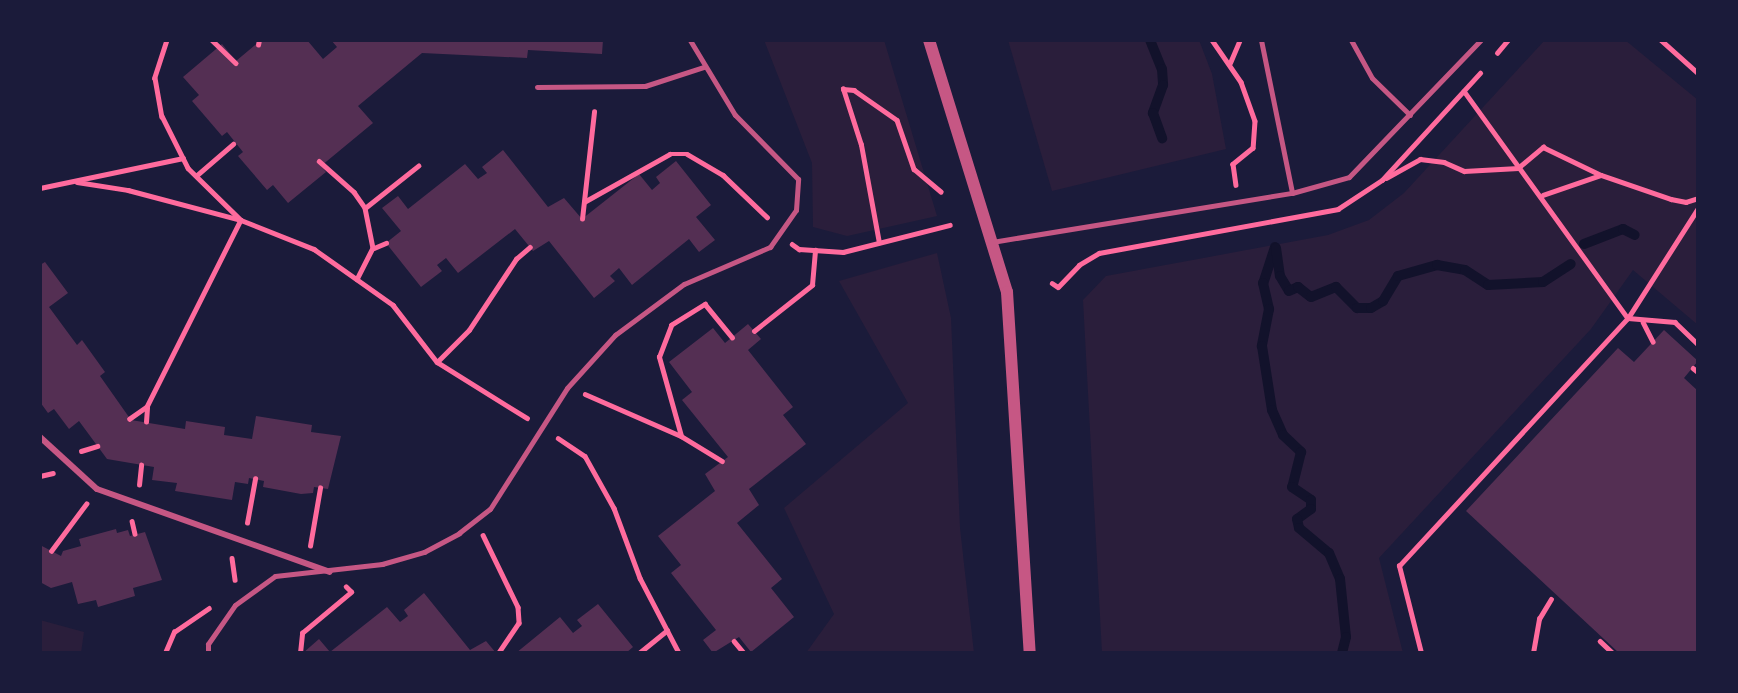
<!DOCTYPE html>
<html>
<head>
<meta charset="utf-8">
<style>
	body { margin:0 }
	#map { position:relative; width:1738px; height:693px; overflow:hidden; background:#1b1b3a; font-family:"DejaVu Sans",sans-serif }
	div>[style] { position:absolute }
	[style*='--x'] { left:calc(var(--x)*1px); top:calc(var(--y)*1px); width:calc(var(--w)*1px); rotate:calc(var(--a)*1deg) }
	.green>* { inset:0; background:#2a1e3b }
	.stream>* { height:10px; margin:-5px; padding:0 5px; transform-origin:5px; border-radius:5px; background:#12122b }
	.building>* { inset:0; background:#542f53 }
	.path>* { height:4.5px; margin:-2.25px; padding:0 2.25px; transform-origin:2.25px; border-radius:2.25px; background:#ff6b9d }
	.service>* { height:5px; margin:-2.5px; padding:0 2.5px; transform-origin:2.5px; border-radius:2.5px; background:#c65784 }
	.pedestrian>* { height:6px; margin:-3px; padding:0 3px; transform-origin:3px; border-radius:3px; background:#c65784 }
	.tertiary>* { height:12px; margin:-6px; padding:0 6px; transform-origin:6px; border-radius:6px; background:#c65784 }
	span { translate:-50% -50%; white-space:nowrap; text-align:center; line-height:1.15; -webkit-text-stroke:5px #1b1b3a; paint-order:stroke }
	.frame { position:absolute; inset:0; border:42px solid #1b1b3a; pointer-events:none }
</style>
</head>
<body>
<div id="map">
	<div class="green">
		<div style="clip-path:polygon(764px 40px,884px 40px,937px 216px,847px 236px,813px 227px,812px 163px)"></div>
		<div style="clip-path:polygon(1008px 40px,1199px 40px,1212px 74px,1226px 149px,1052px 191px)"></div>
		<div style="clip-path:polygon(1545px 40px,1625px 40px,1698px 100px,1698px 325px,1633px 270px,1591px 329px,1379px 558px,1403px 653px,1102px 653px,1083px 300px,1106px 276px,1328px 235px,1369px 220px,1404px 193px)"></div>
		<div style="clip-path:polygon(937px 253px,951px 318px,960px 528px,974px 653px,806px 653px,834px 614px,784px 508px,908px 403px,839px 281px)"></div>
		<div style="clip-path:polygon(40px 620px,84px 632px,81px 653px,40px 653px)"></div>
	</div>
	<div class="stream">
		<div style="--x:1150;--y:40;--w:31;--a:68"></div>
		<div style="--x:1162;--y:69;--w:16;--a:86"></div>
		<div style="--x:1163;--y:85;--w:30;--a:110"></div>
		<div style="--x:1153;--y:113;--w:27;--a:70"></div>
		<div style="--x:1584;--y:244;--w:42;--a:-21"></div>
		<div style="--x:1623;--y:229;--w:13;--a:27"></div>
		<div style="--x:1275;--y:247;--w:38;--a:108"></div>
		<div style="--x:1263;--y:283;--w:27;--a:77"></div>
		<div style="--x:1269;--y:309;--w:38;--a:101"></div>
		<div style="--x:1262;--y:346;--w:65;--a:81.1"></div>
		<div style="--x:1272;--y:410;--w:27;--a:66"></div>
		<div style="--x:1283;--y:435;--w:25;--a:43"></div>
		<div style="--x:1301;--y:452;--w:36;--a:104"></div>
		<div style="--x:1292;--y:487;--w:23;--a:34"></div>
		<div style="--x:1311;--y:500;--w:9;--a:90"></div>
		<div style="--x:1311;--y:509;--w:17;--a:144"></div>
		<div style="--x:1297;--y:519;--w:9;--a:77"></div>
		<div style="--x:1299;--y:528;--w:39;--a:40"></div>
		<div style="--x:1329;--y:553;--w:28;--a:67"></div>
		<div style="--x:1340;--y:579;--w:58;--a:84.1"></div>
		<div style="--x:1346;--y:637;--w:16;--a:104"></div>
		<div style="--x:1276;--y:248;--w:28;--a:82"></div>
		<div style="--x:1280;--y:276;--w:17;--a:59"></div>
		<div style="--x:1289;--y:291;--w:10;--a:-24"></div>
		<div style="--x:1298;--y:287;--w:16;--a:38"></div>
		<div style="--x:1311;--y:297;--w:27;--a:-22"></div>
		<div style="--x:1336;--y:287;--w:30;--a:45"></div>
		<div style="--x:1357;--y:308;--w:14;--a:0"></div>
		<div style="--x:1371;--y:308;--w:14;--a:-30"></div>
		<div style="--x:1383;--y:301;--w:29;--a:-59"></div>
		<div style="--x:1398;--y:276;--w:41;--a:-15.8"></div>
		<div style="--x:1437;--y:265;--w:28;--a:10"></div>
		<div style="--x:1465;--y:270;--w:27;--a:33"></div>
		<div style="--x:1488;--y:285;--w:55;--a:-3.1"></div>
		<div style="--x:1543;--y:282;--w:33;--a:-33"></div>
	</div>
	<div class="building">
		<div style="clip-path:polygon(261px 40px,307px 40px,323px 59px,337px 47px,331px 40px,603px 40px,602px 54px,528px 50px,527px 58px,422px 53px,358px 106px,373px 123px,321px 166px,326px 172px,288px 203px,273px 185px,267px 190px,238px 156px,243px 152px,227px 132px,222px 136px,192px 101px,199px 95px,183px 77px,222px 44px,236px 61px)"></div>
		<div style="clip-path:polygon(503px 150px,548px 207px,564px 198px,582px 219px,639px 174px,652px 190px,660px 183px,656px 177px,676px 161px,711px 205px,696px 217px,715px 240px,699px 252px,689px 239px,632px 285px,619px 268px,610px 276px,615px 281px,594px 298px,549px 241px,533px 251px,515px 229px,458px 273px,446px 258px,437px 265px,442px 271px,421px 287px,386px 243px,401px 231px,382px 208px,398px 196px,408px 209px,465px 164px,478px 179px,487px 173px,482px 167px)"></div>
		<div style="clip-path:polygon(45px 262px,68px 293px,49px 307px,77px 345px,82px 340px,105px 372px,100px 376px,131px 420px,185px 429px,186px 421px,225px 427px,224px 435px,252px 439px,256px 416px,312px 425px,311px 432px,341px 436px,328px 489px,314px 487px,313px 493px,301px 494px,263px 487px,264px 481px,249px 478px,248px 484px,235px 482px,232px 500px,175px 491px,177px 483px,152px 480px,154px 467px,107px 459px,79px 421px,69px 429px,54px 409px,48px 413px,40px 402px,40px 265px)"></div>
		<div style="clip-path:polygon(748px 324px,761px 339px,748px 350px,793px 407px,783px 415px,806px 444px,749px 489px,759px 505px,737px 523px,782px 579px,771px 588px,794px 617px,751px 652px,739px 637px,713px 653px,703px 640px,716px 630px,671px 573px,681px 565px,658px 536px,715px 491px,705px 474px,728px 457px,682px 400px,692px 392px,669px 362px,713px 328px,725px 343px)"></div>
		<div style="clip-path:polygon(1664px 330px,1698px 361px,1684px 378px,1698px 391px,1698px 653px,1619px 653px,1466px 511px,1618px 348px,1634px 362px)"></div>
		<div style="clip-path:polygon(116px 529px,117px 533px,128px 530px,130px 536px,145px 532px,162px 580px,133px 588px,135px 596px,98px 607px,96px 600px,78px 604px,72px 582px,51px 588px,40px 582px,40px 545px,61px 556px,63px 551px,81px 546px,79px 539px)"></div>
		<div style="clip-path:polygon(424px 593px,470px 650px,486px 641px,496px 653px,303px 653px,319px 639px,330px 652px,387px 607px,400px 622px,408px 616px,404px 610px)"></div>
		<div style="clip-path:polygon(598px 604px,633px 647px,626px 653px,516px 653px,560px 617px,573px 633px,582px 626px,577px 620px)"></div>
	</div>
	<div class="path">
		<div style="--x:167;--y:40;--w:40;--a:108"></div>
		<div style="--x:155;--y:78;--w:39;--a:80"></div>
		<div style="--x:162;--y:116;--w:58;--a:63.4"></div>
		<div style="--x:188;--y:168;--w:74;--a:44.5"></div>
		<div style="--x:241;--y:220;--w:79;--a:21.7"></div>
		<div style="--x:314;--y:249;--w:97;--a:35.3"></div>
		<div style="--x:393;--y:305;--w:72;--a:52.3"></div>
		<div style="--x:437;--y:362;--w:106;--a:31.9"></div>
		<div style="--x:212;--y:40;--w:33;--a:44"></div>
		<div style="--x:1212;--y:40;--w:51;--a:55.4"></div>
		<div style="--x:1241;--y:82;--w:41;--a:70.3"></div>
		<div style="--x:1255;--y:121;--w:27;--a:94"></div>
		<div style="--x:1253;--y:148;--w:26;--a:141"></div>
		<div style="--x:1233;--y:164;--w:21;--a:82"></div>
		<div style="--x:1661;--y:40;--w:50;--a:41.7"></div>
		<div style="--x:258;--y:45;--w:5;--a:-79"></div>
		<div style="--x:1497;--y:53;--w:17;--a:-50"></div>
		<div style="--x:1230;--y:63;--w:25;--a:-67"></div>
		<div style="--x:1464;--y:91;--w:280;--a:54.2"></div>
		<div style="--x:1628;--y:318;--w:47;--a:4.9"></div>
		<div style="--x:1675;--y:322;--w:32;--a:44"></div>
		<div style="--x:319;--y:161;--w:47;--a:41.5"></div>
		<div style="--x:354;--y:192;--w:19;--a:55"></div>
		<div style="--x:365;--y:208;--w:41;--a:78.7"></div>
		<div style="--x:373;--y:248;--w:35;--a:117"></div>
		<div style="--x:196;--y:176;--w:49;--a:-40.9"></div>
		<div style="--x:1386;--y:178;--w:39;--a:-29"></div>
		<div style="--x:1420;--y:159;--w:24;--a:7"></div>
		<div style="--x:1444;--y:162;--w:22;--a:24"></div>
		<div style="--x:1464;--y:171;--w:54;--a:-3.2"></div>
		<div style="--x:1518;--y:168;--w:33;--a:-40"></div>
		<div style="--x:1543;--y:147;--w:64;--a:25.8"></div>
		<div style="--x:77;--y:182;--w:52;--a:8.9"></div>
		<div style="--x:128;--y:190;--w:117;--a:14.9"></div>
		<div style="--x:241;--y:220;--w:209;--a:116.7"></div>
		<div style="--x:147;--y:407;--w:21;--a:145"></div>
		<div style="--x:40;--y:188;--w:146;--a:-11.8"></div>
		<div style="--x:1543;--y:195;--w:61;--a:-19"></div>
		<div style="--x:1601;--y:175;--w:74;--a:18.9"></div>
		<div style="--x:1671;--y:199;--w:15;--a:11"></div>
		<div style="--x:1686;--y:202;--w:13;--a:-18"></div>
		<div style="--x:584;--y:202;--w:98;--a:-29.2"></div>
		<div style="--x:670;--y:154;--w:17;--a:0"></div>
		<div style="--x:687;--y:154;--w:42;--a:30.3"></div>
		<div style="--x:723;--y:175;--w:61;--a:43.7"></div>
		<div style="--x:365;--y:208;--w:68;--a:-38.4"></div>
		<div style="--x:582;--y:219;--w:108;--a:-83.6"></div>
		<div style="--x:879;--y:243;--w:100;--a:-100.4"></div>
		<div style="--x:861;--y:145;--w:59;--a:-107.8"></div>
		<div style="--x:843;--y:89;--w:11;--a:5"></div>
		<div style="--x:854;--y:90;--w:52;--a:34.9"></div>
		<div style="--x:897;--y:120;--w:52;--a:70.9"></div>
		<div style="--x:914;--y:169;--w:35;--a:40"></div>
		<div style="--x:792;--y:244;--w:9;--a:36"></div>
		<div style="--x:799;--y:249;--w:44;--a:3.9"></div>
		<div style="--x:843;--y:252;--w:110;--a:-14.2"></div>
		<div style="--x:374;--y:248;--w:13;--a:-23"></div>
		<div style="--x:1052;--y:283;--w:7;--a:34"></div>
		<div style="--x:1058;--y:287;--w:30;--a:-46"></div>
		<div style="--x:1079;--y:265;--w:23;--a:-31"></div>
		<div style="--x:1099;--y:253;--w:243;--a:-10.4"></div>
		<div style="--x:1338;--y:209;--w:53;--a:-33.4"></div>
		<div style="--x:1382;--y:180;--w:145;--a:-47.5"></div>
		<div style="--x:1643;--y:322;--w:22;--a:63"></div>
		<div style="--x:754;--y:331;--w:74;--a:-38.4"></div>
		<div style="--x:812;--y:285;--w:35;--a:-85"></div>
		<div style="--x:437;--y:362;--w:45;--a:-45"></div>
		<div style="--x:469;--y:330;--w:85;--a:-56.5"></div>
		<div style="--x:516;--y:259;--w:18;--a:-41"></div>
		<div style="--x:1693;--y:368;--w:6;--a:39"></div>
		<div style="--x:585;--y:394;--w:105;--a:23.6"></div>
		<div style="--x:681;--y:436;--w:48;--a:31.4"></div>
		<div style="--x:146;--y:422;--w:14;--a:-86"></div>
		<div style="--x:681;--y:436;--w:82;--a:-105.6"></div>
		<div style="--x:659;--y:357;--w:34;--a:-69"></div>
		<div style="--x:671;--y:325;--w:40;--a:-32"></div>
		<div style="--x:705;--y:304;--w:43;--a:50.7"></div>
		<div style="--x:558;--y:438;--w:32;--a:34"></div>
		<div style="--x:585;--y:456;--w:60;--a:60.9"></div>
		<div style="--x:614;--y:508;--w:75;--a:69.6"></div>
		<div style="--x:640;--y:578;--w:85;--a:62.5"></div>
		<div style="--x:81;--y:451;--w:17;--a:-17"></div>
		<div style="--x:40;--y:476;--w:13;--a:-13"></div>
		<div style="--x:139;--y:485;--w:20;--a:-84"></div>
		<div style="--x:132;--y:521;--w:13;--a:77"></div>
		<div style="--x:247;--y:523;--w:45;--a:-79.7"></div>
		<div style="--x:483;--y:535;--w:80;--a:64.1"></div>
		<div style="--x:518;--y:607;--w:16;--a:86"></div>
		<div style="--x:519;--y:623;--w:36;--a:124"></div>
		<div style="--x:310;--y:546;--w:59;--a:-80.2"></div>
		<div style="--x:51;--y:551;--w:59;--a:-53.3"></div>
		<div style="--x:232;--y:558;--w:22;--a:82"></div>
		<div style="--x:734;--y:641;--w:16;--a:50"></div>
		<div style="--x:1600;--y:641;--w:18;--a:43"></div>
		<div style="--x:165;--y:653;--w:23;--a:-67"></div>
		<div style="--x:174;--y:632;--w:42;--a:-34.4"></div>
		<div style="--x:300;--y:653;--w:20;--a:-84"></div>
		<div style="--x:302;--y:633;--w:64;--a:-39.9"></div>
		<div style="--x:351;--y:592;--w:7;--a:-135"></div>
		<div style="--x:639;--y:653;--w:36;--a:-39"></div>
		<div style="--x:1421;--y:653;--w:90;--a:-104.2"></div>
		<div style="--x:1399;--y:566;--w:338;--a:-47.3"></div>
		<div style="--x:1628;--y:318;--w:130;--a:-57.5"></div>
		<div style="--x:1533;--y:653;--w:35;--a:-80"></div>
		<div style="--x:1539;--y:619;--w:23;--a:-59"></div>
	</div>
	<div class="service">
		<div style="--x:1261;--y:40;--w:156;--a:78.5"></div>
		<div style="--x:1351;--y:40;--w:43;--a:61.1"></div>
		<div style="--x:1372;--y:78;--w:53;--a:44.2"></div>
		<div style="--x:537;--y:87;--w:108;--a:-0.5"></div>
		<div style="--x:645;--y:86;--w:62;--a:-17.9"></div>
		<div style="--x:992;--y:242;--w:304;--a:-9.3"></div>
		<div style="--x:1292;--y:193;--w:59;--a:-15.7"></div>
		<div style="--x:1349;--y:177;--w:190;--a:-46.1"></div>
		<div style="--x:208;--y:653;--w:9;--a:-90"></div>
		<div style="--x:208;--y:644;--w:47;--a:-55.3"></div>
		<div style="--x:235;--y:605;--w:49;--a:-35.9"></div>
		<div style="--x:275;--y:576;--w:108;--a:-6.4"></div>
		<div style="--x:382;--y:564;--w:44;--a:-15.9"></div>
		<div style="--x:424;--y:552;--w:40;--a:-28"></div>
		<div style="--x:459;--y:533;--w:39;--a:-38"></div>
		<div style="--x:490;--y:509;--w:143;--a:-57.5"></div>
		<div style="--x:567;--y:388;--w:72;--a:-47.8"></div>
		<div style="--x:615;--y:335;--w:86;--a:-36.5"></div>
		<div style="--x:684;--y:284;--w:94;--a:-23.3"></div>
		<div style="--x:770;--y:247;--w:45;--a:-54.9"></div>
		<div style="--x:796;--y:210;--w:31;--a:-86"></div>
		<div style="--x:798;--y:179;--w:90;--a:-134.5"></div>
		<div style="--x:735;--y:115;--w:87;--a:-121"></div>
	</div>
	<div class="pedestrian">
		<div style="--x:40;--y:437;--w:77;--a:42.4"></div>
		<div style="--x:97;--y:489;--w:247;--a:19.6"></div>
	</div>
	<div class="tertiary">
		<div style="--x:929;--y:40;--w:264;--a:72.8"></div>
		<div style="--x:1007;--y:292;--w:362;--a:86.4"></div>
	</div>
	<div class="frame"></div>
</div>
</body>
</html>
